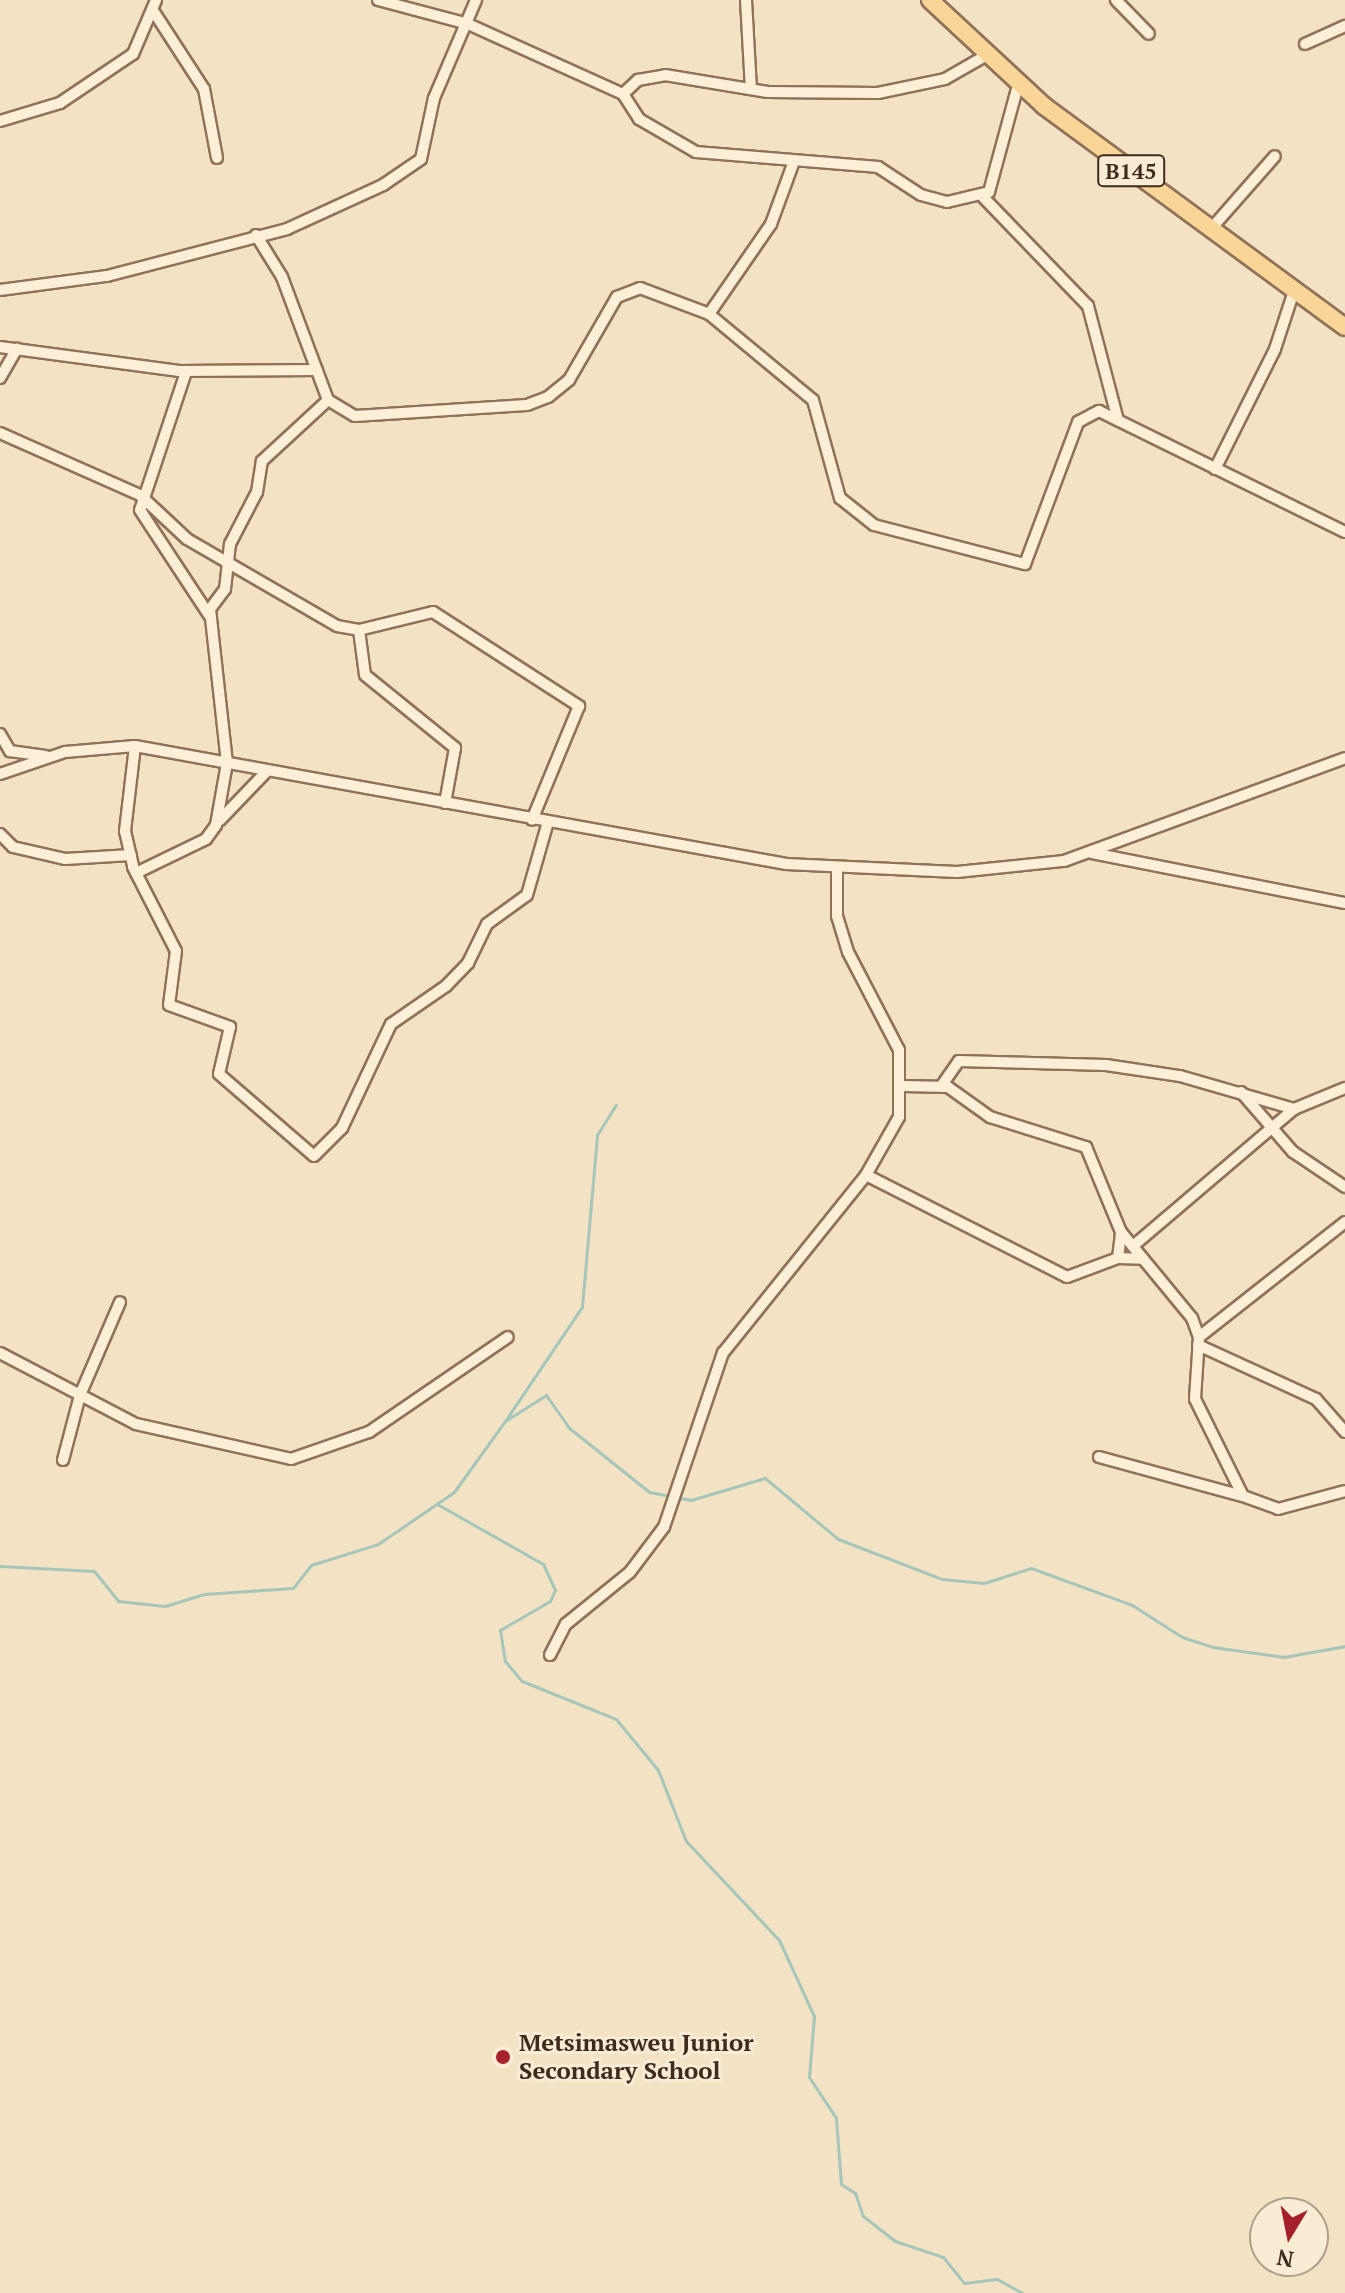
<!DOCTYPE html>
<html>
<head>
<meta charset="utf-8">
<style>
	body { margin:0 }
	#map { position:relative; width:1345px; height:2293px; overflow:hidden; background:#f3e2c4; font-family:"PT Serif",serif }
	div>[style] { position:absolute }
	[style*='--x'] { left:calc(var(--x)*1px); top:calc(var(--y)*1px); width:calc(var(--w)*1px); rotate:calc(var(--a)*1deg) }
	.stream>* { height:3px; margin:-1.5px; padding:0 1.5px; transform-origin:1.5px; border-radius:1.5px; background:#a6c6ba }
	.roads { filter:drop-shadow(2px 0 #907258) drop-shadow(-2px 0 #907258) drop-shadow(0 2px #907258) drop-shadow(0 -2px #907258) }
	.minor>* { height:10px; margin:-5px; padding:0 5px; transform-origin:5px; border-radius:5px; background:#fcefd8 }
	.primary>* { height:16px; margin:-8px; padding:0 8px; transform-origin:8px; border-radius:8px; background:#fad598 }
	.dots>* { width:22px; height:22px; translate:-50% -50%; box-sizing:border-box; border:4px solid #f9ecd4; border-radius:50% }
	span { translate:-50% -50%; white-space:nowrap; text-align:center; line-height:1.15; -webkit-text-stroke:6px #f9ecd4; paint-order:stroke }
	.shield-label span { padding:2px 6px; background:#f9ecd4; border:2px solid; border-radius:6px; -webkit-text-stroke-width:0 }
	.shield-label { font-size:22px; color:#3f2b1d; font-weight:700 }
	.poi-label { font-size:24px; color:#3f2b1d; font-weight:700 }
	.left { translate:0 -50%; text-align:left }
	.north { position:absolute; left:1249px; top:2197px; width:80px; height:80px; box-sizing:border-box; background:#f9ecd4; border:2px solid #af9f8b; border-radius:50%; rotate:190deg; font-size:22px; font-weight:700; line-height:32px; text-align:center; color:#3f2b1d }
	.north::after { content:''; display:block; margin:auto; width:28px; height:36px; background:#a6202b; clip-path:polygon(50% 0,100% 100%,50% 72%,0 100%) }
</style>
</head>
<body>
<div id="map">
	<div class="stream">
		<div style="--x:505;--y:1421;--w:138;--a:-56"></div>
		<div style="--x:582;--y:1307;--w:173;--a:-85"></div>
		<div style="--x:597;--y:1135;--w:36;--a:-58"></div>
		<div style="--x:437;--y:1504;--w:122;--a:29.5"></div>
		<div style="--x:543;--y:1564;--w:29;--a:65"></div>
		<div style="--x:555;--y:1590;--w:12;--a:114"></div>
		<div style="--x:550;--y:1601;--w:58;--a:149.9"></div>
		<div style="--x:500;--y:1630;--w:31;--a:81"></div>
		<div style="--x:505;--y:1661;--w:26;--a:50"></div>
		<div style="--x:522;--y:1681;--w:101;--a:22"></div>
		<div style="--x:616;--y:1719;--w:66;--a:50.5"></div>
		<div style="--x:658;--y:1770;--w:76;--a:68.5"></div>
		<div style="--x:686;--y:1841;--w:136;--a:46.8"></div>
		<div style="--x:779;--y:1940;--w:84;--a:65.3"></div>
		<div style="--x:814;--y:2016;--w:61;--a:94.7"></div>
		<div style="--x:809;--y:2077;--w:49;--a:56.6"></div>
		<div style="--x:836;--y:2118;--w:66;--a:85.7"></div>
		<div style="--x:841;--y:2184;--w:17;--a:33"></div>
		<div style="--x:855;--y:2193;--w:24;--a:71"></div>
		<div style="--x:863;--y:2216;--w:41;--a:38"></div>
		<div style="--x:895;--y:2241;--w:51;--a:18.4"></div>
		<div style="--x:943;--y:2257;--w:33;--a:51"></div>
		<div style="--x:964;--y:2283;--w:33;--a:-7"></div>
		<div style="--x:997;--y:2279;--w:29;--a:29"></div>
		<div style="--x:0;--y:1566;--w:94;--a:3"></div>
		<div style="--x:94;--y:1571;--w:38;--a:51"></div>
		<div style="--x:118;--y:1601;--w:47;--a:6.1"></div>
		<div style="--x:165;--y:1606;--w:41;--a:-17.1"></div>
		<div style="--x:204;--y:1594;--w:89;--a:-3.9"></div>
		<div style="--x:293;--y:1588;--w:29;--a:-52"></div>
		<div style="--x:311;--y:1565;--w:70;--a:-17.4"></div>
		<div style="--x:378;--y:1544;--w:92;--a:-34.4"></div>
		<div style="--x:454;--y:1492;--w:87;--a:-54.3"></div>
		<div style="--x:505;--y:1421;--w:49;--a:-32.4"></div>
		<div style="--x:546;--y:1395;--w:39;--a:55"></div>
		<div style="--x:568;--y:1427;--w:104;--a:38.7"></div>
		<div style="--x:649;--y:1492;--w:43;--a:10.8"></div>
		<div style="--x:691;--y:1500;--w:77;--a:-16.6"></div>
		<div style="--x:765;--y:1478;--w:95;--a:39.9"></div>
		<div style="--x:838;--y:1539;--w:111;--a:21"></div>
		<div style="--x:942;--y:1579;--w:42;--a:5.4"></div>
		<div style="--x:984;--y:1583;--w:49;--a:-17.7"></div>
		<div style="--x:1031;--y:1568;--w:108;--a:20.1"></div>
		<div style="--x:1132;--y:1605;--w:59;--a:32.6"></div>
		<div style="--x:1182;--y:1637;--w:33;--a:18"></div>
		<div style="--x:1213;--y:1647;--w:72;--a:8"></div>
		<div style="--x:1284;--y:1657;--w:62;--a:-10.2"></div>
	</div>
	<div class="roads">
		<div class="minor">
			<div style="--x:378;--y:0;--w:93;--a:14.9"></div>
			<div style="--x:468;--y:24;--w:170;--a:24.3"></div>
			<div style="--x:623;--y:94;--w:30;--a:57"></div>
			<div style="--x:639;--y:119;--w:66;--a:30.1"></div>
			<div style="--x:696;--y:152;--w:183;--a:4.7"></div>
			<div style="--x:878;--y:167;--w:51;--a:33.1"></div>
			<div style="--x:921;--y:195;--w:27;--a:15"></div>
			<div style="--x:947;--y:202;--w:43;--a:-13.4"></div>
			<div style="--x:989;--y:192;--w:111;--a:-74.8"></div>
			<div style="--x:746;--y:0;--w:89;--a:86.8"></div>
			<div style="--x:1116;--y:0;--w:47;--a:45.9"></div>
			<div style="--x:154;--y:12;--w:92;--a:57"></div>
			<div style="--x:204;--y:89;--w:70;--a:79.3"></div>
			<div style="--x:1305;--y:44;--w:44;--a:-24.2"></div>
			<div style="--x:623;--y:94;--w:21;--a:-43"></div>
			<div style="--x:638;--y:80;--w:27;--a:-10"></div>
			<div style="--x:665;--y:75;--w:104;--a:9.4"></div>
			<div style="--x:768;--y:92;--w:110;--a:0.5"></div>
			<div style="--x:878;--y:93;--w:68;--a:-11.8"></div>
			<div style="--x:945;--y:79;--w:46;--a:-29.9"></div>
			<div style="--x:0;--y:121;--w:63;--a:-16.7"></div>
			<div style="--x:60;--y:103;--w:88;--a:-33.9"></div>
			<div style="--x:133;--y:54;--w:59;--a:-66.9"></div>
			<div style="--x:984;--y:198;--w:150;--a:46.1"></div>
			<div style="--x:1088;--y:306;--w:118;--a:75.3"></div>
			<div style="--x:1210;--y:230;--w:98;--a:-48.7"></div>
			<div style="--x:256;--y:235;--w:49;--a:58.2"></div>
			<div style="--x:282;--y:277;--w:131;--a:69.5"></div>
			<div style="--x:328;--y:400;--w:31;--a:31"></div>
			<div style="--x:355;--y:416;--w:172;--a:-3.7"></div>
			<div style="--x:527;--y:405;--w:22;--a:-21"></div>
			<div style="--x:548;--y:397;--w:27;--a:-39"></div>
			<div style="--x:569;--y:380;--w:96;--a:-60"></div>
			<div style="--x:617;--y:297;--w:25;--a:-21"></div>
			<div style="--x:640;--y:288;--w:74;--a:20.6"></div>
			<div style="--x:709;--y:314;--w:135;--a:39.6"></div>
			<div style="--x:813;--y:400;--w:102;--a:74.6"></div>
			<div style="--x:840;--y:498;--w:43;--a:38.5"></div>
			<div style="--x:874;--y:525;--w:156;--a:14.5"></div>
			<div style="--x:1025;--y:564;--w:152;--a:-69.5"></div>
			<div style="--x:1078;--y:422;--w:24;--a:-28"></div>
			<div style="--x:1099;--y:411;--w:274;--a:26.2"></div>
			<div style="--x:0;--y:290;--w:108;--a:-7.5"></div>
			<div style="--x:107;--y:276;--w:186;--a:-14.6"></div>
			<div style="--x:287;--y:229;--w:106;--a:-24.6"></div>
			<div style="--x:383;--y:185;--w:46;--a:-34.4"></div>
			<div style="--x:421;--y:159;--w:62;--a:-78"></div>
			<div style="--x:434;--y:98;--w:107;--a:-66.8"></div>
			<div style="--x:709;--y:314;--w:109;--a:-55.4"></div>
			<div style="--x:771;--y:224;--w:64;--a:-69.9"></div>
			<div style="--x:0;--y:347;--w:181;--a:7.6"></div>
			<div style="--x:179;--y:371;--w:138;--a:-0.4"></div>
			<div style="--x:186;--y:372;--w:145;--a:108.4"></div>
			<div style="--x:140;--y:510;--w:126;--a:56.7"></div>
			<div style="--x:0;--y:378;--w:34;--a:-60"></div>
			<div style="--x:0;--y:433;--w:153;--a:23.9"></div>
			<div style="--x:140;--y:495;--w:64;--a:43.1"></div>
			<div style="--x:187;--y:539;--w:173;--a:30.1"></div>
			<div style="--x:337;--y:626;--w:22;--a:10"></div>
			<div style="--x:359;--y:630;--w:76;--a:-13.7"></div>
			<div style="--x:433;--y:612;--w:174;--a:32.8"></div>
			<div style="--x:579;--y:706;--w:123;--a:112.4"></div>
			<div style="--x:1215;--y:469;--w:134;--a:-63.4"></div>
			<div style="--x:1275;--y:349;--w:61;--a:-71.9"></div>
			<div style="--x:359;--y:630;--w:45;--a:82.4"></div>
			<div style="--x:365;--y:675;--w:116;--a:39"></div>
			<div style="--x:455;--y:748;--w:56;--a:100.3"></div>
			<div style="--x:0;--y:734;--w:20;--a:60"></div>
			<div style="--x:10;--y:751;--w:36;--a:8"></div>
			<div style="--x:135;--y:746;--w:86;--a:96.7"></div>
			<div style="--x:125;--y:831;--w:37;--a:77"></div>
			<div style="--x:133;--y:867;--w:94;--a:62.9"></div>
			<div style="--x:176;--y:951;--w:54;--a:97.4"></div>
			<div style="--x:169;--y:1005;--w:65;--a:19.8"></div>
			<div style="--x:230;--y:1027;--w:48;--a:103.2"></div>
			<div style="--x:219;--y:1074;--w:125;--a:40.8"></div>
			<div style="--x:314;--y:1156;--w:40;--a:-45"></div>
			<div style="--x:342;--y:1128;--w:115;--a:-64.8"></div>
			<div style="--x:391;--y:1024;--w:67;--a:-34.6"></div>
			<div style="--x:446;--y:986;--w:32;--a:-46"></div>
			<div style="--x:468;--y:963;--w:43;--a:-64"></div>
			<div style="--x:487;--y:924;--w:49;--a:-35.9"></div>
			<div style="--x:527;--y:895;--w:76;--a:-74"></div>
			<div style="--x:0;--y:774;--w:69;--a:-18.7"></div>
			<div style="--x:65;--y:752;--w:70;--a:-4.9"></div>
			<div style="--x:135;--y:746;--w:662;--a:10.27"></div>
			<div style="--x:786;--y:864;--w:171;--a:2.7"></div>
			<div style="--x:957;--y:872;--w:108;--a:-5.9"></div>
			<div style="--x:1064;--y:861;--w:299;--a:-20.1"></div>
			<div style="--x:220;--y:820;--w:68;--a:-46.2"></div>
			<div style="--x:0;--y:834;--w:18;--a:45"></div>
			<div style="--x:13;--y:847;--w:53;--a:13"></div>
			<div style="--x:65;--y:859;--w:66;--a:-3.5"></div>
			<div style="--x:1092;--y:853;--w:258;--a:11.2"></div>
			<div style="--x:136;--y:873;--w:78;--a:-25.9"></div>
			<div style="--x:206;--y:839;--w:17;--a:-54"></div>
			<div style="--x:216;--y:825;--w:63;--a:-79.9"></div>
			<div style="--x:227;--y:763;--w:155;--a:-96.3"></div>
			<div style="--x:210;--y:609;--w:25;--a:-53"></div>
			<div style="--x:225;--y:589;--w:45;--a:-83.7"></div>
			<div style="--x:230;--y:544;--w:59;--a:-62.6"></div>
			<div style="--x:257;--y:492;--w:31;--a:-81"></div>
			<div style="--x:262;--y:461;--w:90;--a:-42.7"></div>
			<div style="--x:942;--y:1085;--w:29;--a:-55"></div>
			<div style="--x:959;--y:1061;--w:147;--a:1.6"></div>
			<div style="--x:1106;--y:1065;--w:75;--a:8.5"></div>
			<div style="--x:1180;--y:1076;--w:119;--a:16.1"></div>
			<div style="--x:904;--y:1086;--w:44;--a:1.3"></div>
			<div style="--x:948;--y:1087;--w:52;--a:35.5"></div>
			<div style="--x:990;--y:1117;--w:101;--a:17.4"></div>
			<div style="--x:1086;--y:1147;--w:92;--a:67.6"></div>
			<div style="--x:1121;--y:1232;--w:112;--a:50.5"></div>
			<div style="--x:1192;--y:1318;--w:20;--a:70"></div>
			<div style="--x:1199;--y:1337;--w:62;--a:93.7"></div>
			<div style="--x:1195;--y:1399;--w:108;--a:63.7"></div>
			<div style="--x:1243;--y:1496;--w:37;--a:20"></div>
			<div style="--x:1278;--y:1509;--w:69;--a:-15"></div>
			<div style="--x:1241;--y:1092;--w:79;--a:49.1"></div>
			<div style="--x:1293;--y:1152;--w:63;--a:33.9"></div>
			<div style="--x:866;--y:1175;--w:225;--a:26.9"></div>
			<div style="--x:1067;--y:1277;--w:54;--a:-20.4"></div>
			<div style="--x:1118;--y:1258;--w:25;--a:2"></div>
			<div style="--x:1133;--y:1246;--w:211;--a:-40.4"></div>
			<div style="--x:1294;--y:1109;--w:55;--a:-22.4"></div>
			<div style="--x:1118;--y:1258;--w:26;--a:-83"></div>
			<div style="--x:1199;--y:1337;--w:186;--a:-38.2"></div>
			<div style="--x:1198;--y:1345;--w:130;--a:24.6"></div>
			<div style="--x:1316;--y:1399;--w:44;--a:48.7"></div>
			<div style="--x:0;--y:1353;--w:153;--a:27.6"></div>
			<div style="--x:136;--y:1424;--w:159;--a:12.7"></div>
			<div style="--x:291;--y:1459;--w:83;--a:-19.1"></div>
			<div style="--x:369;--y:1432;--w:168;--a:-34.4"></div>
			<div style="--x:1099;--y:1457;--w:149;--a:15.2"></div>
			<div style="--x:63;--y:1460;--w:67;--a:-75.3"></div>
			<div style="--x:80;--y:1395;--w:101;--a:-66.7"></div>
			<div style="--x:550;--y:1655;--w:35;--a:-63"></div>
			<div style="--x:566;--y:1624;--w:82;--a:-39.1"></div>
			<div style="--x:630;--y:1572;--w:56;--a:-52.9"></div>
			<div style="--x:664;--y:1527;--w:184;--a:-71.3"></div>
			<div style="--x:723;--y:1353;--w:228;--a:-51.2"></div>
			<div style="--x:866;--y:1175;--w:67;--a:-60.4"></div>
			<div style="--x:899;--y:1117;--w:67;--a:-90"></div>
			<div style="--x:899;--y:1050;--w:110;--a:-117.5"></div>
			<div style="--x:848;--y:952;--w:38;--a:-107"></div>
			<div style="--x:837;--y:916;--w:46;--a:-90"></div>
		</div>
		<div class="primary">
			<div style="--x:930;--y:0;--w:156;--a:42.9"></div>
			<div style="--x:1044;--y:106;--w:373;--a:36.3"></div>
		</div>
	</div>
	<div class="dots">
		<div style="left:503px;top:2057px;background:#a6202b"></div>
	</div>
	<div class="shield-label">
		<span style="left:1131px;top:171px">B145</span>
	</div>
	<div class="poi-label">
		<span class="left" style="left:519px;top:2057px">Metsimasweu Junior<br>Secondary School</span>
	</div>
	<div class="north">N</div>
</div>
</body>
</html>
